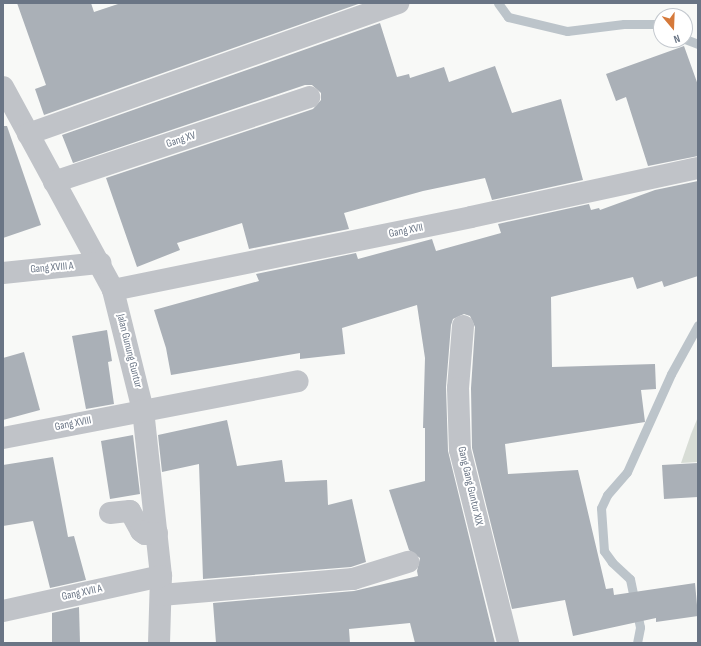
<!DOCTYPE html>
<html>
<head>
<meta charset="utf-8">
<style>
	body { margin:0 }
	#map { position:relative; width:701px; height:646px; overflow:hidden; background:#f8f9f7; font-family:"Sofia Sans Condensed",sans-serif }
	div>[style] { position:absolute }
	[style*='--x'] { left:calc(var(--x)*1px); top:calc(var(--y)*1px); width:calc(var(--w)*1px); rotate:calc(var(--a)*1deg) }
	.green>* { inset:0; background:#d8ddd6 }
	.stream>* { height:9px; margin:-4.5px; padding:0 4.5px; transform-origin:4.5px; border-radius:4.5px; background:#bcc4ca }
	.building>* { inset:0; background:#aab0b7 }
	.minor>* { height:22px; margin:-11px; padding:0 11px; transform-origin:11px; border-radius:11px; background:#c0c3c8 }
	span { translate:-50% -50%; white-space:nowrap; text-align:center; line-height:1.15; -webkit-text-stroke:4px #fff; paint-order:stroke }
	.street-label { font-size:11px; color:#6a7585 }
	.frame { position:absolute; inset:0; border:4px solid #6a7585; pointer-events:none }
	.north { position:absolute; left:653px; top:8px; width:40px; height:40px; box-sizing:border-box; background:#fff; border:1px solid #c3c8ce; border-radius:50%; rotate:161deg; font-size:11px; font-weight:700; line-height:16px; text-align:center; color:#6a7585 }
	.north::after { content:''; display:block; margin:auto; width:14px; height:18px; background:#d5793a; clip-path:polygon(50% 0,100% 100%,50% 72%,0 100%) }
</style>
</head>
<body>
<div id="map">
	<div class="green">
		<div style="clip-path:polygon(698px 417px,698px 462px,681px 463px,691px 434px)"></div>
	</div>
	<div class="stream">
		<div style="--x:498;--y:3;--w:17;--a:54"></div>
		<div style="--x:508;--y:17;--w:61;--a:13.3"></div>
		<div style="--x:567;--y:31;--w:57;--a:-7"></div>
		<div style="--x:624;--y:24;--w:30;--a:0"></div>
		<div style="--x:654;--y:24;--w:8;--a:23"></div>
		<div style="--x:685;--y:39;--w:14;--a:21"></div>
		<div style="--x:637;--y:643;--w:16;--a:-79"></div>
		<div style="--x:640;--y:627;--w:49;--a:-101.8"></div>
		<div style="--x:630;--y:579;--w:25;--a:-137"></div>
		<div style="--x:612;--y:562;--w:14;--a:-126"></div>
		<div style="--x:604;--y:551;--w:43;--a:-94"></div>
		<div style="--x:601;--y:508;--w:14;--a:-65"></div>
		<div style="--x:607;--y:495;--w:30;--a:-49"></div>
		<div style="--x:627;--y:472;--w:107;--a:-65.8"></div>
		<div style="--x:671;--y:374;--w:56;--a:-61.1"></div>
	</div>
	<div class="building">
		<div style="clip-path:polygon(17px 3px,91px 3px,94px 12px,121px 3px,361px 3px,44px 115px,35px 89px,46px 85px)"></div>
		<div style="clip-path:polygon(380px 23px,397px 77px,409px 74px,410px 78px,444px 67px,449px 82px,495px 66px,512px 113px,561px 99px,583px 180px,492px 200px,485px 178px,423px 191px,344px 213px,349px 229px,249px 249px,242px 223px,177px 243px,180px 250px,137px 267px,106px 178px,313px 109px,321px 100px,321px 93px,312px 85px,305px 85px,73px 163px,62px 135px)"></div>
		<div style="clip-path:polygon(684px 46px,698px 85px,698px 156px,648px 166px,626px 97px,616px 101px,606px 74px)"></div>
		<div style="clip-path:polygon(3px 126px,7px 126px,41px 225px,3px 238px)"></div>
		<div style="clip-path:polygon(698px 181px,698px 276px,664px 287px,662px 281px,637px 289px,633px 277px,551px 297px,552px 367px,655px 364px,656px 389px,641px 390px,645px 422px,505px 444px,508px 474px,578px 470px,606px 589px,613px 588px,614px 595px,695px 583px,698px 616px,656px 622px,656px 618px,573px 636px,565px 600px,512px 609px,472px 448px,471px 388px,475px 327px,470px 316px,464px 314px,453px 319px,451px 325px,446px 387px,448px 451px,495px 643px,415px 643px,410px 623px,349px 629px,350px 643px,216px 643px,213px 603px,354px 591px,418px 576px,417px 571px,420px 558px,409px 550px,389px 490px,425px 481px,425px 428px,423px 428px,425px 358px,417px 305px,342px 328px,345px 354px,300px 359px,300px 353px,171px 375px,166px 348px,154px 310px,259px 281px,256px 274px,356px 253px,358px 259px,432px 239px,436px 251px,501px 233px,498px 224px,589px 204px,591px 210px,599px 208px,600px 210px,655px 190px)"></div>
		<div style="clip-path:polygon(107px 330px,112px 361px,108px 362px,114px 404px,86px 409px,72px 336px)"></div>
		<div style="clip-path:polygon(24px 352px,40px 410px,3px 420px,3px 358px)"></div>
		<div style="clip-path:polygon(227px 420px,237px 466px,282px 460px,285px 482px,327px 480px,328px 505px,352px 499px,366px 562px,351px 567px,203px 579px,199px 464px,162px 472px,158px 435px)"></div>
		<div style="clip-path:polygon(133px 435px,140px 494px,110px 499px,101px 441px)"></div>
		<div style="clip-path:polygon(53px 457px,68px 537px,74px 536px,86px 580px,50px 588px,33px 521px,3px 526px,3px 465px)"></div>
		<div style="clip-path:polygon(698px 463px,698px 497px,664px 499px,662px 465px)"></div>
		<div style="clip-path:polygon(79px 607px,80px 643px,52px 643px,52px 613px)"></div>
	</div>
	<div class="minor">
		<div style="--x:3;--y:87;--w:231;--a:61.5"></div>
		<div style="--x:113;--y:290;--w:124;--a:76"></div>
		<div style="--x:143;--y:410;--w:167;--a:83.8"></div>
		<div style="--x:161;--y:576;--w:67;--a:91.7"></div>
		<div style="--x:28;--y:134;--w:393;--a:-19.5"></div>
		<div style="--x:54;--y:182;--w:269;--a:-18.4"></div>
		<div style="--x:3;--y:273;--w:98;--a:-5.9"></div>
		<div style="--x:113;--y:290;--w:365;--a:-11.5"></div>
		<div style="--x:471;--y:217;--w:232;--a:-12.2"></div>
		<div style="--x:463;--y:326;--w:62;--a:94.6"></div>
		<div style="--x:458;--y:388;--w:62;--a:88.2"></div>
		<div style="--x:460;--y:450;--w:199;--a:76"></div>
		<div style="--x:3;--y:438;--w:300;--a:-10.9"></div>
		<div style="--x:110;--y:513;--w:20;--a:-6"></div>
		<div style="--x:130;--y:511;--w:23;--a:61"></div>
		<div style="--x:141;--y:531;--w:5;--a:37"></div>
		<div style="--x:145;--y:534;--w:12;--a:-5"></div>
		<div style="--x:161;--y:595;--w:193;--a:-4.8"></div>
		<div style="--x:353;--y:579;--w:58;--a:-17.2"></div>
		<div style="--x:3;--y:611;--w:162;--a:-12.5"></div>
	</div>
	<div class="street-label">
		<span style="left:181px;top:140px;rotate:-18deg">Gang XV</span>
		<span style="left:406px;top:231px;rotate:-11deg">Gang XVII</span>
		<span style="left:52px;top:268px;rotate:-5deg">Gang XVIII A</span>
		<span style="left:129px;top:351px;rotate:76deg">Jalan Gunung Guntur</span>
		<span style="left:73px;top:424px;rotate:-11deg">Gang XVIII</span>
		<span style="left:470px;top:486px;rotate:77deg">Gang Gang Guntur XIX</span>
		<span style="left:82px;top:593px;rotate:-12deg">Gang XVII A</span>
	</div>
	<div class="frame"></div>
	<div class="north">N</div>
</div>
</body>
</html>
